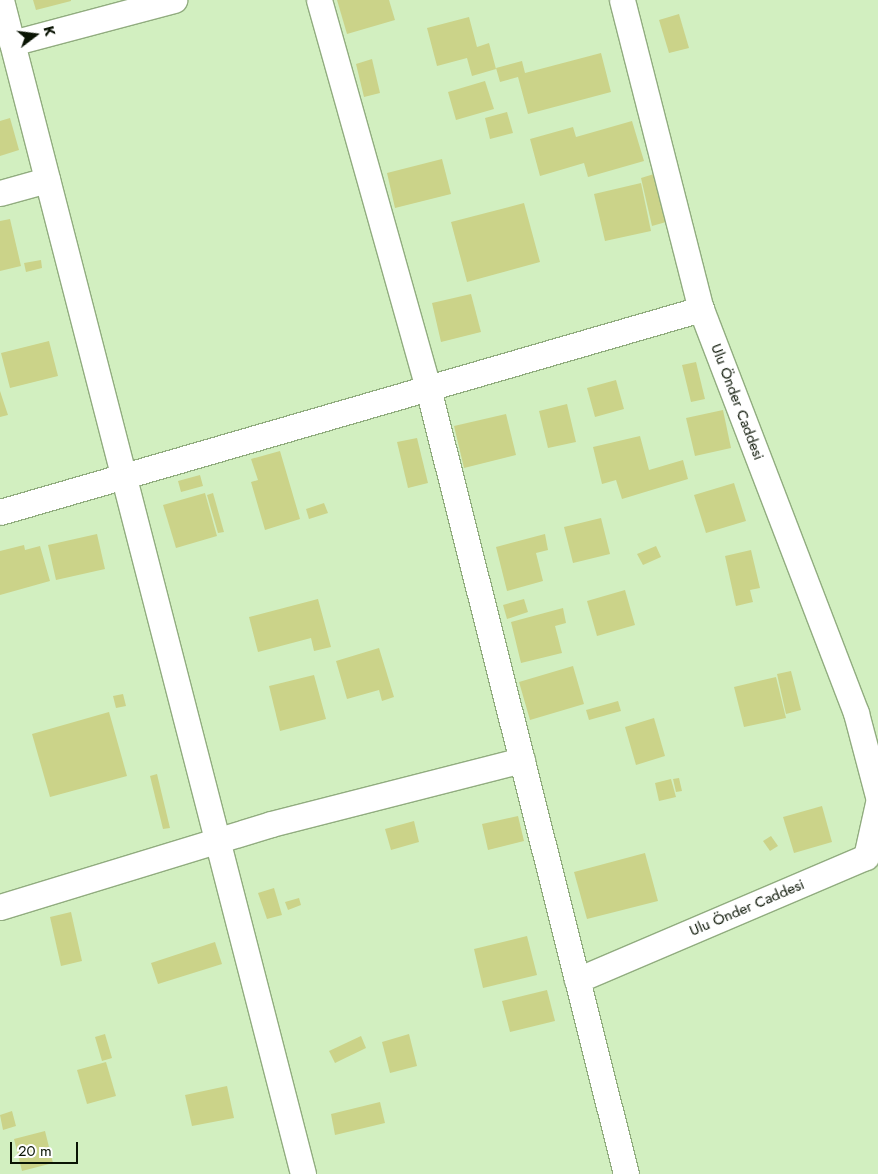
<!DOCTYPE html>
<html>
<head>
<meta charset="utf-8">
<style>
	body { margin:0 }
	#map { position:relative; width:878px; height:1174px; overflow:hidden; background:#d2efc0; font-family:Jost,sans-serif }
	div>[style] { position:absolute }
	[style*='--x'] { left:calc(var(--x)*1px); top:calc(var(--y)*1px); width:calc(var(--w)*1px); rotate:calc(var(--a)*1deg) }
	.building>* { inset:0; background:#cbd389 }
	.roads { filter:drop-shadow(1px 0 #91ac7f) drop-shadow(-1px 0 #91ac7f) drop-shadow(0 1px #91ac7f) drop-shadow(0 -1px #91ac7f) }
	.minor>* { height:25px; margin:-12.5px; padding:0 12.5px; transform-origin:12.5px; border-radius:12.5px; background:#fff }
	span { translate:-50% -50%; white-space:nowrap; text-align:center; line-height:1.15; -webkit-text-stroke:4.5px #fff; paint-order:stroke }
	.street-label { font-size:15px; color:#0a1404 }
	.north { position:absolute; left:10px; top:10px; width:50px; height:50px; -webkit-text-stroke:4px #fff; paint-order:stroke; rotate:75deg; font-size:14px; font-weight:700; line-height:20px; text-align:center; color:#0a1404 }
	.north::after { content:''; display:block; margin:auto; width:18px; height:22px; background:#0a1404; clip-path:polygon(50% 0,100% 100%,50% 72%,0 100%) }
	.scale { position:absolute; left:10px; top:1142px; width:68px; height:22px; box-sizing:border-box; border:2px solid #0a1404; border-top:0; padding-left:6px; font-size:15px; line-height:18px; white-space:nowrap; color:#0a1404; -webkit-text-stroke:4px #fff; paint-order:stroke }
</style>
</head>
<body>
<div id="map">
	<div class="building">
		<div style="clip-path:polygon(33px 0,71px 0,71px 1px,36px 10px)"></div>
		<div style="clip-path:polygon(337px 0,389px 0,395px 20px,347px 34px)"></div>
		<div style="clip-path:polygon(679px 14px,689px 48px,669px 53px,659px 20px)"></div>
		<div style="clip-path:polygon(469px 17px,477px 47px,489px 43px,496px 69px,472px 76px,467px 58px,437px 66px,427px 28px)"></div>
		<div style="clip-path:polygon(601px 53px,611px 92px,528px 114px,518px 77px,500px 82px,496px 68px,522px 61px,525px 73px)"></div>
		<div style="clip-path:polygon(372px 59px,380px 93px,364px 97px,356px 64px)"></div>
		<div style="clip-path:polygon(485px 81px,494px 109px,456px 120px,448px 92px)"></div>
		<div style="clip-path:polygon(507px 112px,513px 133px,490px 139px,485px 118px)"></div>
		<div style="clip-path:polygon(10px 118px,19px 150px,0 156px,0 121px)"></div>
		<div style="clip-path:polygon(632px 121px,644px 161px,588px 177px,584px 163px,540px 176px,530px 139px,573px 127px,576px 137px)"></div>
		<div style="clip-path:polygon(442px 159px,451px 194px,395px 208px,387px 173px)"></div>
		<div style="clip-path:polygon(654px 174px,666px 222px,652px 226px,641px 178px)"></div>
		<div style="clip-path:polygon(641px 183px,651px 231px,605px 241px,594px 194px)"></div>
		<div style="clip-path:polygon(524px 203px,540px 262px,467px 282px,451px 222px)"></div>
		<div style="clip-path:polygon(10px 219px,21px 266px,0 271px,0 221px)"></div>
		<div style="clip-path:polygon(41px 260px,42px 268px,26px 272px,24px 263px)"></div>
		<div style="clip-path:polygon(471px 294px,481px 332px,441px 342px,432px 303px)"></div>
		<div style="clip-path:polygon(49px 341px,58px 376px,10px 388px,1px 353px)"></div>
		<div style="clip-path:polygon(696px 362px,705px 399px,691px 402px,682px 365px)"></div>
		<div style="clip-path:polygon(616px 380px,624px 409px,595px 417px,587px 388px)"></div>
		<div style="clip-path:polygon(0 391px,8px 415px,0 417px)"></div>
		<div style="clip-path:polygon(567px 404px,576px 442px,548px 448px,539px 411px)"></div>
		<div style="clip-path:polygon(723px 410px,731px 448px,695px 456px,686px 418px)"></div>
		<div style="clip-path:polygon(506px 414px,516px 455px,464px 468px,454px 426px)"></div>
		<div style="clip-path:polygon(640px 436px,649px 470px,683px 460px,688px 479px,622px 499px,616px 480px,602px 484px,593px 447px)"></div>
		<div style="clip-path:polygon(417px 438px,428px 483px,408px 488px,397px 442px)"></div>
		<div style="clip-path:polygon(280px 451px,300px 519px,265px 530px,251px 482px,258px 480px,251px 459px)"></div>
		<div style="clip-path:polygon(200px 475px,203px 486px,181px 492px,178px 481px)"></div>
		<div style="clip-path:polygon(734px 483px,746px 521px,706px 533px,694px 495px)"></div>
		<div style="clip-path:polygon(205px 493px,217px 536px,176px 548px,163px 505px)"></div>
		<div style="clip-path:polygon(213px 493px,224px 532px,218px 533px,207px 495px)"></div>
		<div style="clip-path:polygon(324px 503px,328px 513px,309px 519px,306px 509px)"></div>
		<div style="clip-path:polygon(601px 518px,610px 554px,573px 563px,564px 527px)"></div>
		<div style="clip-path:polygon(97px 534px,105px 569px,56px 580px,48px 545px)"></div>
		<div style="clip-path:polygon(545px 534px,548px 550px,536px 553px,543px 581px,507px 591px,496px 547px)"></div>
		<div style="clip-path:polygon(24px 545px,25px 550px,40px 546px,50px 581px,0 595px,0 551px)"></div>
		<div style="clip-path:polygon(656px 546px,661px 557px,643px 565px,637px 554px)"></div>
		<div style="clip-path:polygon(751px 550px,760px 588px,750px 590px,753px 602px,736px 606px,725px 556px)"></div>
		<div style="clip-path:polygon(625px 590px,635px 625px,597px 636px,587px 601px)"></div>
		<div style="clip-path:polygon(318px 599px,331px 647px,314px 651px,311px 638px,258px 652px,249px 617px)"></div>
		<div style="clip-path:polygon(524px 599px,528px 612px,507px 619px,503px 605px)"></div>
		<div style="clip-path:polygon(563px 608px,566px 623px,555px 626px,562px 653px,521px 663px,511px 622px)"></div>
		<div style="clip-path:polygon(379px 648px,394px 697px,382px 701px,379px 690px,347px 699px,336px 661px)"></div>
		<div style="clip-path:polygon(573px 666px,584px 704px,530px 720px,519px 682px)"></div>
		<div style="clip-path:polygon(791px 671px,801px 710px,786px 714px,777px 674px)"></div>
		<div style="clip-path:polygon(314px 675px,326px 719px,280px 731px,269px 686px)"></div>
		<div style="clip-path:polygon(776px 677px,786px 718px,744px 727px,734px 687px)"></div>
		<div style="clip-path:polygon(123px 694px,126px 706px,116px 708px,113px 696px)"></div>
		<div style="clip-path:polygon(618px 701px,621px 711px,589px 720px,586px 710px)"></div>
		<div style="clip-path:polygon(109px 712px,127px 776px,50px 797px,32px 734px)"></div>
		<div style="clip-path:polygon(654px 718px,665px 756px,636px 765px,625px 727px)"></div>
		<div style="clip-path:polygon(157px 774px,170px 828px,163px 829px,150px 776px)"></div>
		<div style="clip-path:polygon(679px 778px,682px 791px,676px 792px,673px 779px)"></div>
		<div style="clip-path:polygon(671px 779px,676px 797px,659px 801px,655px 783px)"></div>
		<div style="clip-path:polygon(822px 806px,832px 842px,794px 853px,783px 817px)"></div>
		<div style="clip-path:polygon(518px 816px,524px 841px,488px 850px,482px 824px)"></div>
		<div style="clip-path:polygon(414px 821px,419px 842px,391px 850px,385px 829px)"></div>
		<div style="clip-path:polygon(771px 836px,778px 846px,770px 851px,763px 841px)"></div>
		<div style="clip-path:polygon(645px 853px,658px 901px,587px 919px,574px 872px)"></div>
		<div style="clip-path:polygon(274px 888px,282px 915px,267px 919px,258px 893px)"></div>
		<div style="clip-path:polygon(299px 898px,301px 905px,288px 910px,285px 902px)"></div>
		<div style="clip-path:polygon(71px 912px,82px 961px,61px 966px,50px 917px)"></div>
		<div style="clip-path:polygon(527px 936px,537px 975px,483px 988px,474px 949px)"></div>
		<div style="clip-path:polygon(215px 942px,222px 964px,158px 984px,151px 963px)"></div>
		<div style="clip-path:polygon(547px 990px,555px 1021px,510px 1032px,502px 1001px)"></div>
		<div style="clip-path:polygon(105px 1034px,112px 1058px,102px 1061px,95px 1037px)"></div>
		<div style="clip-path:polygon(409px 1034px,417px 1066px,390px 1073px,382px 1042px)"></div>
		<div style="clip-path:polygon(361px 1036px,366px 1048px,335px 1063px,329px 1051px)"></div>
		<div style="clip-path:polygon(106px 1062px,116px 1096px,87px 1104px,77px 1070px)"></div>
		<div style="clip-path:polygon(227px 1086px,234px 1118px,192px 1126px,185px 1095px)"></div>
		<div style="clip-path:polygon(380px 1102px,385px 1123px,335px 1135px,331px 1114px)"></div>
		<div style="clip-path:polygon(12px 1111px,16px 1126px,3px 1130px,0 1115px)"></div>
		<div style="clip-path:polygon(45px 1131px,53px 1163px,22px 1171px,14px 1139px)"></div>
	</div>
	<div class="roads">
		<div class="minor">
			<div style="--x:1;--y:0;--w:1212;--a:75.57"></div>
			<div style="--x:319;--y:0;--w:403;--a:74.3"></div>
			<div style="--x:428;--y:388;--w:811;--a:75.86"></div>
			<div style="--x:622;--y:0;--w:319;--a:75.7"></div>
			<div style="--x:701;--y:309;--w:433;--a:69"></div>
			<div style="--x:856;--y:713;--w:86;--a:75.2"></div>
			<div style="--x:12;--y:43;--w:168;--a:-14.9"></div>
			<div style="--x:0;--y:193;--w:49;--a:-15.5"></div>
			<div style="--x:0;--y:512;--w:730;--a:-16.15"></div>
			<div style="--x:0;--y:907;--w:283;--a:-17"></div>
			<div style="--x:271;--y:824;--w:259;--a:-14.3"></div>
			<div style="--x:577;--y:980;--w:314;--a:-23.1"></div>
			<div style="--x:866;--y:857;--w:55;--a:-77.5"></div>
		</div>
	</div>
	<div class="street-label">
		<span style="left:737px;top:402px;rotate:69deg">Ulu Önder Caddesi</span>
		<span style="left:747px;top:908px;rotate:-23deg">Ulu Önder Caddesi</span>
	</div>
	<div class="north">K</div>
	<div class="scale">20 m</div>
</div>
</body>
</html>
